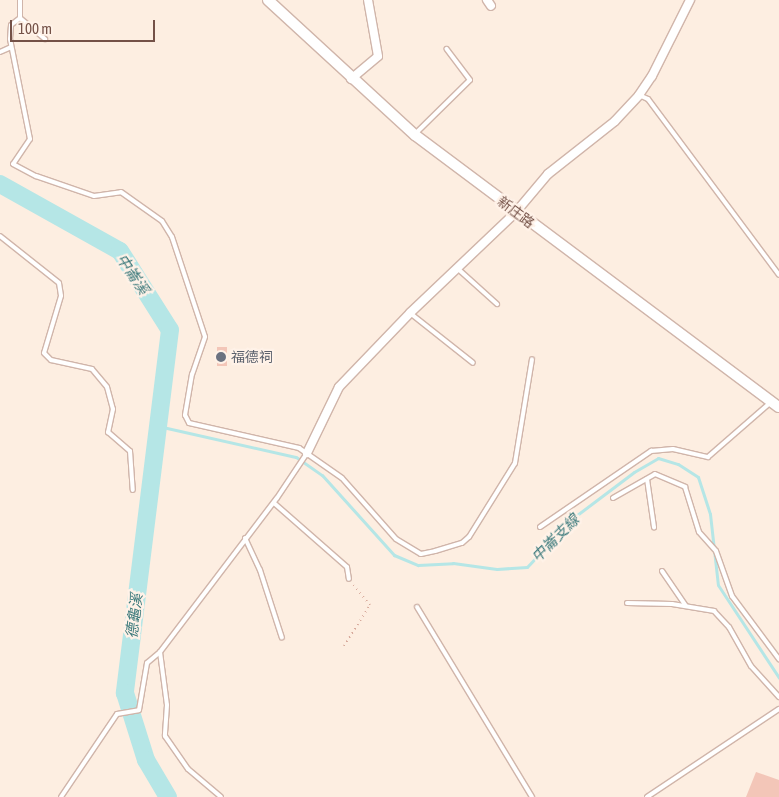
<!DOCTYPE html>
<meta charset="utf-8">
<style>
body{margin:0}
#map{position:relative;width:779px;height:797px;overflow:hidden;background:#fdeee1;font-family:"Asap Condensed","Noto Sans TC",sans-serif}
div>[style]{position:absolute}
.stream>*{height:3px;margin:-1.5px;padding:0 1.5px;transform-origin:1.5px;border-radius:1.5px;background:#b5e6e6}
.river>*{height:18px;margin:-9px;padding:0 9px;transform-origin:9px;border-radius:9px;background:#b5e6e6}
.building>*{inset:0;background:#f3c6b8;transform-origin:0 0}
.path>*{height:2px;margin-top:-1px;transform-origin:0;background:repeating-linear-gradient(90deg,#d7a99b 0 1px,transparent 0 5px)}
.roads{filter:drop-shadow(1px 0 #d0b5aa) drop-shadow(-1px 0 #d0b5aa) drop-shadow(0 1px #d0b5aa) drop-shadow(0 -1px #d0b5aa)}
.service>*{height:4px;margin:-2px;padding:0 2px;transform-origin:2px;border-radius:2px;background:#fff}
.minor>*{height:8px;margin:-4px;padding:0 4px;transform-origin:4px;border-radius:4px;background:#fff}
.tertiary>*{height:10px;margin:-5px;padding:0 5px;transform-origin:5px;border-radius:5px;background:#fff}
.dots>*{width:14px;height:14px;translate:-50% -50%;box-sizing:border-box;border:2px solid #fff2e8;border-radius:50%}
span{translate:-50% -50%;white-space:nowrap;text-align:center;line-height:1.15;-webkit-text-stroke:4.5px #fff2e8;paint-order:stroke}
.street-label{font-size:14px;color:#745147}
.worship-label{font-size:14px;color:#5b616d}
.left{translate:0 -50%;text-align:left}
.water-label{font-size:15px;color:#3b797b;font-style:italic}
.scale{position:absolute;left:10px;top:20px;width:145px;height:22px;box-sizing:border-box;border:2px solid #745147;border-top:0;padding-left:6px;font-size:15px;line-height:18px;white-space:nowrap;color:#745147;-webkit-text-stroke:4px #fff2e8;paint-order:stroke}
</style>
<div id="map">
<div class="stream">
<i style="left:158px;top:426px;width:141px;rotate:12.7deg"></i>
<i style="left:296px;top:457px;width:32px;rotate:35deg"></i>
<i style="left:322px;top:475px;width:108px;rotate:48deg"></i>
<i style="left:394px;top:555px;width:26px;rotate:23deg"></i>
<i style="left:418px;top:565px;width:35px;rotate:-3deg"></i>
<i style="left:453px;top:563px;width:44px;rotate:7.8deg"></i>
<i style="left:497px;top:569px;width:30px;rotate:-4deg"></i>
<i style="left:527px;top:567px;width:67px;rotate:-46.8deg"></i>
<i style="left:573px;top:518px;width:76px;rotate:-37deg"></i>
<i style="left:634px;top:472px;width:28px;rotate:-30deg"></i>
<i style="left:658px;top:458px;width:21px;rotate:17deg"></i>
<i style="left:678px;top:464px;width:24px;rotate:33deg"></i>
<i style="left:698px;top:477px;width:39px;rotate:72deg"></i>
<i style="left:710px;top:514px;width:71px;rotate:83.6deg"></i>
<i style="left:718px;top:585px;width:111px;rotate:56.7deg"></i>
</div>
<div class="river">
<i style="left:0;top:184px;width:137px;rotate:29.2deg"></i>
<i style="left:120px;top:251px;width:93px;rotate:57.7deg"></i>
<i style="left:170px;top:330px;width:366px;rotate:97.1deg"></i>
<i style="left:125px;top:693px;width:70px;rotate:72.6deg"></i>
<i style="left:146px;top:760px;width:43px;rotate:59.3deg"></i>
</div>
<div class="building">
<i style="left:217px;top:347px;width:10px;height:19px"></i>
<i style="clip-path:polygon(756px 772px,779px 780px,779px 797px,746px 797px)"></i>
</div>
<div class="path">
<i style="left:344px;top:646px;width:49px;rotate:-57.6deg"></i>
<i style="left:370px;top:605px;width:26px;rotate:-130deg"></i>
</div>
<div class="roads">
<div class="service">
<i style="left:20px;top:0;width:18px;rotate:90deg"></i>
<i style="left:20px;top:18px;width:11px;rotate:142deg"></i>
<i style="left:11px;top:25px;width:14px;rotate:94deg"></i>
<i style="left:10px;top:39px;width:102px;rotate:78.7deg"></i>
<i style="left:30px;top:139px;width:30px;rotate:124deg"></i>
<i style="left:13px;top:164px;width:26px;rotate:28deg"></i>
<i style="left:36px;top:176px;width:61px;rotate:19deg"></i>
<i style="left:94px;top:196px;width:27px;rotate:-8deg"></i>
<i style="left:121px;top:192px;width:50px;rotate:35.3deg"></i>
<i style="left:162px;top:221px;width:19px;rotate:58deg"></i>
<i style="left:172px;top:237px;width:105px;rotate:71.7deg"></i>
<i style="left:205px;top:337px;width:39px;rotate:109deg"></i>
<i style="left:192px;top:374px;width:42px;rotate:99.7deg"></i>
<i style="left:185px;top:415px;width:9px;rotate:63deg"></i>
<i style="left:189px;top:423px;width:113px;rotate:12.8deg"></i>
<i style="left:299px;top:448px;width:52px;rotate:34.9deg"></i>
<i style="left:342px;top:478px;width:81px;rotate:48.5deg"></i>
<i style="left:396px;top:539px;width:29px;rotate:31deg"></i>
<i style="left:421px;top:554px;width:14px;rotate:-12deg"></i>
<i style="left:435px;top:551px;width:28px;rotate:-17deg"></i>
<i style="left:462px;top:543px;width:9px;rotate:-41deg"></i>
<i style="left:469px;top:537px;width:87px;rotate:-58.1deg"></i>
<i style="left:515px;top:463px;width:105px;rotate:-80.7deg"></i>
<i style="left:20px;top:18px;width:33px;rotate:40deg"></i>
<i style="left:0;top:52px;width:12px;rotate:-24deg"></i>
<i style="left:639px;top:95px;width:10px;rotate:24deg"></i>
<i style="left:648px;top:99px;width:219px;rotate:53.3deg"></i>
<i style="left:415px;top:134px;width:77px;rotate:-44.5deg"></i>
<i style="left:470px;top:80px;width:39px;rotate:-127deg"></i>
<i style="left:0;top:236px;width:75px;rotate:38.5deg"></i>
<i style="left:59px;top:283px;width:13px;rotate:81deg"></i>
<i style="left:61px;top:296px;width:59px;rotate:106.6deg"></i>
<i style="left:44px;top:353px;width:10px;rotate:45deg"></i>
<i style="left:51px;top:360px;width:42px;rotate:12.4deg"></i>
<i style="left:92px;top:369px;width:23px;rotate:50deg"></i>
<i style="left:107px;top:387px;width:23px;rotate:75deg"></i>
<i style="left:113px;top:409px;width:24px;rotate:102deg"></i>
<i style="left:108px;top:432px;width:29px;rotate:41deg"></i>
<i style="left:130px;top:451px;width:39px;rotate:86deg"></i>
<i style="left:457px;top:268px;width:54px;rotate:42deg"></i>
<i style="left:410px;top:313px;width:80px;rotate:38.4deg"></i>
<i style="left:647px;top:479px;width:49px;rotate:81.7deg"></i>
<i style="left:613px;top:498px;width:48px;rotate:-29.7deg"></i>
<i style="left:655px;top:474px;width:33px;rotate:23deg"></i>
<i style="left:685px;top:487px;width:47px;rotate:72.7deg"></i>
<i style="left:699px;top:532px;width:25px;rotate:48deg"></i>
<i style="left:716px;top:551px;width:48px;rotate:70.4deg"></i>
<i style="left:732px;top:596px;width:79px;rotate:53.3deg"></i>
<i style="left:274px;top:503px;width:97px;rotate:41.2deg"></i>
<i style="left:347px;top:567px;width:12px;rotate:81deg"></i>
<i style="left:540px;top:527px;width:135px;rotate:-34.4deg"></i>
<i style="left:651px;top:451px;width:22px;rotate:-5deg"></i>
<i style="left:673px;top:449px;width:36px;rotate:13deg"></i>
<i style="left:708px;top:457px;width:82px;rotate:-41.1deg"></i>
<i style="left:245px;top:538px;width:35px;rotate:65deg"></i>
<i style="left:260px;top:570px;width:71px;rotate:72.1deg"></i>
<i style="left:662px;top:571px;width:42px;rotate:55.6deg"></i>
<i style="left:627px;top:603px;width:45px;rotate:1.3deg"></i>
<i style="left:672px;top:604px;width:43px;rotate:9.5deg"></i>
<i style="left:714px;top:611px;width:22px;rotate:47deg"></i>
<i style="left:729px;top:627px;width:45px;rotate:60.6deg"></i>
<i style="left:751px;top:666px;width:42px;rotate:47.9deg"></i>
<i style="left:417px;top:607px;width:222px;rotate:58.8deg"></i>
<i style="left:160px;top:652px;width:53px;rotate:82.5deg"></i>
<i style="left:167px;top:705px;width:31px;rotate:94deg"></i>
<i style="left:165px;top:736px;width:40px;rotate:55.1deg"></i>
<i style="left:188px;top:769px;width:43px;rotate:40.3deg"></i>
<i style="left:61px;top:797px;width:100px;rotate:-56deg"></i>
<i style="left:117px;top:714px;width:22px;rotate:-10deg"></i>
<i style="left:139px;top:710px;width:48px;rotate:-80.3deg"></i>
<i style="left:147px;top:663px;width:17px;rotate:-40deg"></i>
<i style="left:160px;top:652px;width:193px;rotate:-52.8deg"></i>
<i style="left:277px;top:498px;width:54px;rotate:-56.3deg"></i>
<i style="left:647px;top:797px;width:159px;rotate:-33.7deg"></i>
</div>
<div class="minor">
<i style="left:487px;top:0;width:7px;rotate:56deg"></i>
<i style="left:351px;top:79px;width:35px;rotate:-40deg"></i>
<i style="left:378px;top:56px;width:57px;rotate:-100.1deg"></i>
<i style="left:307px;top:453px;width:73px;rotate:-64.1deg"></i>
<i style="left:339px;top:387px;width:103px;rotate:-46.2deg"></i>
<i style="left:410px;top:313px;width:146px;rotate:-43.6deg"></i>
<i style="left:516px;top:212px;width:50px;rotate:-49.9deg"></i>
<i style="left:548px;top:174px;width:85px;rotate:-38.3deg"></i>
<i style="left:615px;top:121px;width:35px;rotate:-47deg"></i>
<i style="left:639px;top:95px;width:23px;rotate:-56deg"></i>
<i style="left:652px;top:76px;width:85px;rotate:-63.4deg"></i>
</div>
<div class="tertiary">
<i style="left:268px;top:0;width:200px;rotate:42.6deg"></i>
<i style="left:415px;top:135px;width:454px;rotate:36.8deg"></i>
</div>
</div>
<div class="dots">
<i style="left:221px;top:357px;background:#6b7280"></i>
</div>
<div class="street-label">
<span style="left:516px;top:212px;rotate:37deg">新庄路</span>
</div>
<div class="worship-label">
<span class="left" style="left:231px;top:357px">福德祠</span>
</div>
<div class="water-label">
<span style="left:133px;top:274px;rotate:56deg">中崙溪</span>
<span style="left:555px;top:538px;rotate:-45deg">中崙支線</span>
<span style="left:134px;top:616px;rotate:-83deg">德龜溪</span>
</div>
<div class="scale">100 m</div>
</div>
